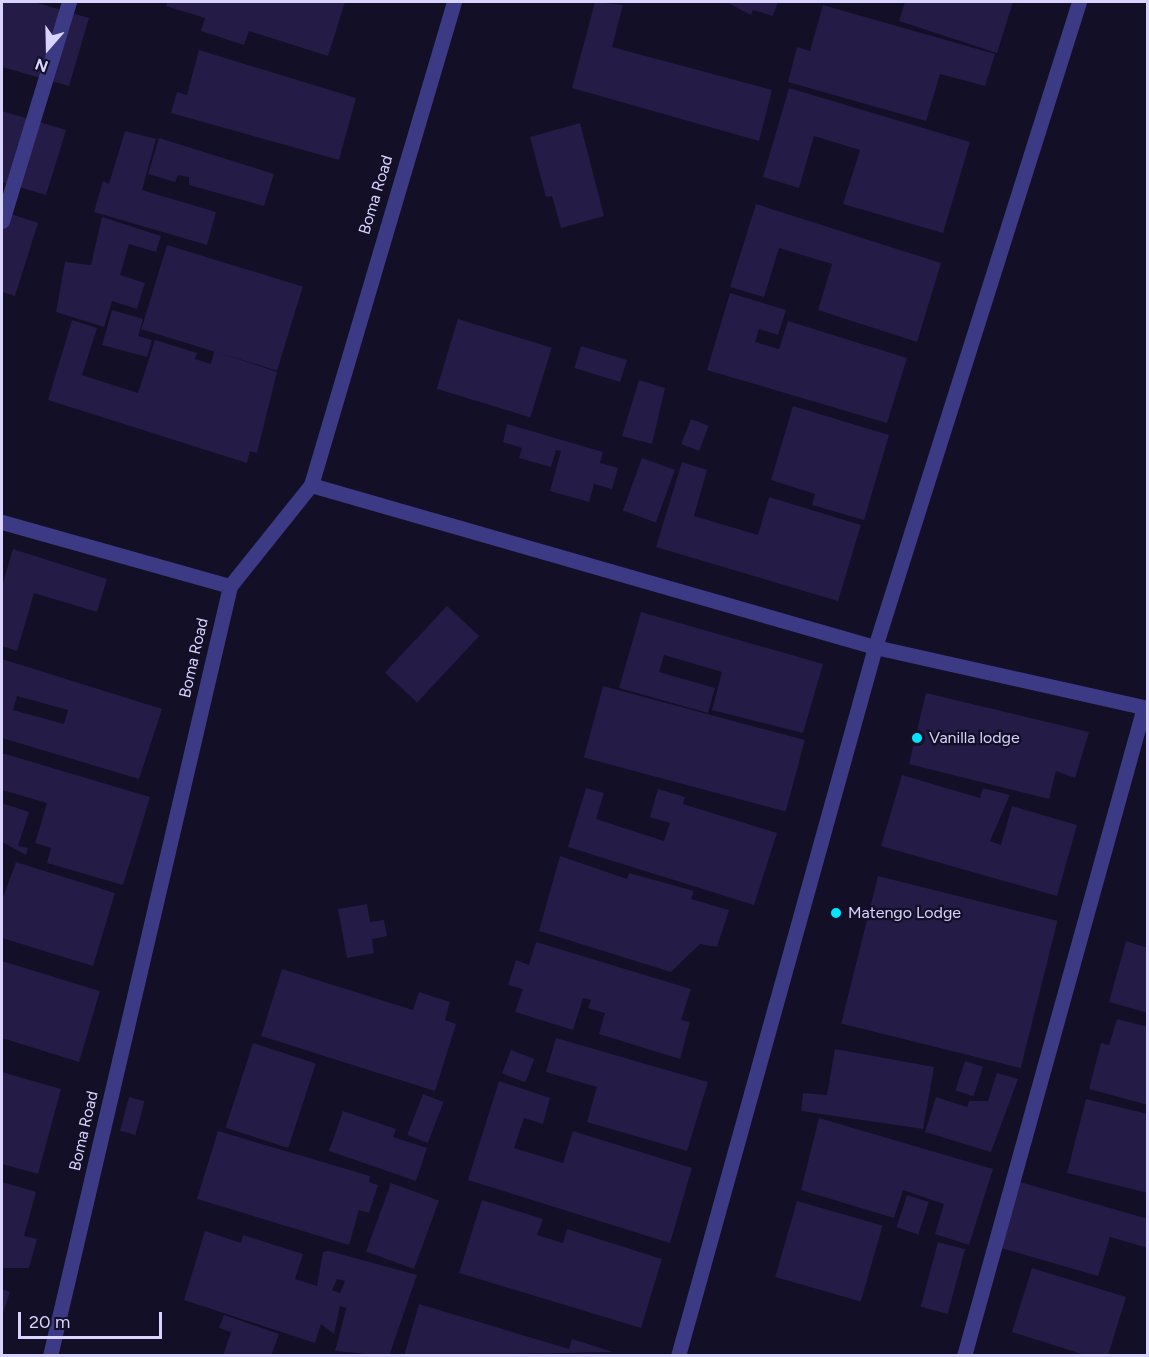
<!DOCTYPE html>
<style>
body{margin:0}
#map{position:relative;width:1149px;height:1357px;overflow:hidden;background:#130f26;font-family:Figtree,sans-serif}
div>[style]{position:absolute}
.building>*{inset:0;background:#241b47;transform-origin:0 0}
.street>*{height:15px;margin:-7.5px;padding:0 7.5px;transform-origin:7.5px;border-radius:7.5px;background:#3d3a85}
.dots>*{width:16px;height:16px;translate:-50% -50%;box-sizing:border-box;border:3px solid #130f26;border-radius:50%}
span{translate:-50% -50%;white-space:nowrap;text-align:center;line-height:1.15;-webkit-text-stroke:4.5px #130f26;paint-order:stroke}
.street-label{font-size:16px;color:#d9d4ff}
.poi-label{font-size:16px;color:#d9d4ff}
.left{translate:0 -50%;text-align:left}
.frame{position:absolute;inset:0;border:3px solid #d9d4ff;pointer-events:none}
.north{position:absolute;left:18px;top:18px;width:60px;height:60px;-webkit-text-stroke:4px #130f26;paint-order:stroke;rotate:200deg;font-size:16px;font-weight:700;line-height:24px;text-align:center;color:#d9d4ff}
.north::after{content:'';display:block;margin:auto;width:21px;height:27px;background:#d9d4ff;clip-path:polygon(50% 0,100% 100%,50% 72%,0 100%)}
.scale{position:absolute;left:18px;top:1312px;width:144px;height:27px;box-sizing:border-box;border:3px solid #d9d4ff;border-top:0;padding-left:8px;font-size:18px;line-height:21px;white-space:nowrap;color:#d9d4ff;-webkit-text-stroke:4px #130f26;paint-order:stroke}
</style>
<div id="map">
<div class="building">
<i style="clip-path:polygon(2px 2px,34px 2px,89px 18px,69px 86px,2px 67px)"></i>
<i style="clip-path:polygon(167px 2px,345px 2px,328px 56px,249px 31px,244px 45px,201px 31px,205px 18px,166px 6px)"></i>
<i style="clip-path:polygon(595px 2px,623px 5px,612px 47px,772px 90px,759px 141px,572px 88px)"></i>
<i style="clip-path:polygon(726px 2px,778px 2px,773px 16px,753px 10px,751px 15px)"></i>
<i style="clip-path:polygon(905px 2px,1013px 2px,997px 53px,899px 21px)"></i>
<i style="clip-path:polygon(823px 5px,995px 54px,985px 86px,940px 74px,926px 121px,788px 82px,797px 47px,810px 51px)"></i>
<i style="clip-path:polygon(199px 50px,356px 98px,339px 160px,171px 113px,177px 92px,187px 95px)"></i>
<i style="clip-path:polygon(789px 88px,970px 142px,943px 233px,843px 204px,860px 150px,814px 136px,799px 188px,763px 177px)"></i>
<i style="clip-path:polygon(2px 111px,66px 130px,46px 195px,2px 182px)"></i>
<i style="clip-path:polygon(580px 123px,604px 216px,561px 228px,552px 196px,546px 197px,530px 137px)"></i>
<i style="clip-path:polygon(125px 131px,156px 139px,142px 190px,216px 212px,207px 245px,94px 212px,103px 181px,109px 184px)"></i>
<i style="clip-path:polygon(159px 138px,274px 174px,264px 206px,189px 185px,189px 177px,178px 175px,175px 182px,148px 174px)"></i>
<i style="clip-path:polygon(756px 204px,941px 263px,917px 342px,818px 310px,832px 264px,779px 248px,764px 297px,730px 287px)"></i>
<i style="clip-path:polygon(2px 211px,38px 223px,15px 296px,2px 292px)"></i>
<i style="clip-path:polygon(102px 217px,161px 236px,156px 252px,129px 244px,120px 275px,145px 283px,137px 309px,112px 301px,104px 327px,56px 312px,65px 262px,91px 265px)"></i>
<i style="left:167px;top:245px;width:142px;height:88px;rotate:17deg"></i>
<i style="clip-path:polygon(730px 293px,786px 310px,778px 335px,759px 329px,755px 342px,779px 349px,788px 321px,907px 358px,887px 423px,707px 370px)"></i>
<i style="clip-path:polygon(112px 310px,143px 319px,138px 336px,152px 340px,147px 357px,102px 345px)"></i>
<i style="left:458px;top:319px;width:98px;height:73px;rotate:17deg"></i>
<i style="clip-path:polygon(72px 320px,97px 328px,82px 375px,138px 393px,155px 340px,197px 353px,195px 359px,211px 364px,214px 351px,277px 372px,257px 453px,250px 451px,247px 463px,48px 400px)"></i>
<i style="left:581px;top:346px;width:48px;height:23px;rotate:17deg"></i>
<i style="clip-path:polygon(639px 380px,665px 388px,652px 444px,622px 436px)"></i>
<i style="clip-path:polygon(793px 406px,889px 435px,864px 520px,812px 505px,815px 494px,771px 480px)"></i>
<i style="left:691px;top:419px;width:19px;height:27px;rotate:21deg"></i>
<i style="clip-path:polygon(507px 424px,603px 452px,600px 463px,618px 468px,612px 489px,594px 484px,589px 502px,550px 491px,561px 451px,556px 450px,551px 467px,519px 458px,522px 448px,503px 442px)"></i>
<i style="left:642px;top:458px;width:35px;height:56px;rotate:20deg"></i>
<i style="clip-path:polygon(682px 462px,707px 470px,694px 516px,758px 535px,769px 497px,861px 525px,838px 601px,656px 547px)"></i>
<i style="clip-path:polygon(13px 549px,107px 579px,97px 612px,34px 593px,17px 651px,2px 646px,2px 586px)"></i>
<i style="left:447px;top:606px;width:44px;height:91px;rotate:43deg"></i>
<i style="clip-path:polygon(641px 612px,823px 664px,803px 733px,712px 710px,722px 672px,664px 655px,659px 672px,715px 688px,708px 713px,619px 688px)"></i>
<i style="clip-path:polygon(evenodd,2px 659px,162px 709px,139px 779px,2px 738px,2px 659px,17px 696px,68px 710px,64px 724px,13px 710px,17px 696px)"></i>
<i style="left:603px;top:686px;width:209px;height:74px;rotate:15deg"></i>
<i style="clip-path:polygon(926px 693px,1089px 732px,1075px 778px,1056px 771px,1049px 799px,909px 764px)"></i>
<i style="clip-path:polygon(2px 753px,150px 797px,123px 885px,47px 863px,51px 848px,35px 843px,47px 803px,2px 790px)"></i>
<i style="clip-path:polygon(902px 775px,980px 798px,983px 788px,1010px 795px,990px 841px,1001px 845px,1012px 806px,1077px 825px,1057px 896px,881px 846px)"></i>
<i style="clip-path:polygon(586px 788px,604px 793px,596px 819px,664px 841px,670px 823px,650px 817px,658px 789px,685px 797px,683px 804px,777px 833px,754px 905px,568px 847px)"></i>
<i style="clip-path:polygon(2px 803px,29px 812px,18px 846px,28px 848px,26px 855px,2px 842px)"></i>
<i style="clip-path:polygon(560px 856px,627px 879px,629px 873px,694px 891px,691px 899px,729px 910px,717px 947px,700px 944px,671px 972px,539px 931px)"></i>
<i style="clip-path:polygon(16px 862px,115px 893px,93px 966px,2px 938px,2px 900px)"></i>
<i style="left:878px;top:876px;width:185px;height:152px;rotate:14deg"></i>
<i style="clip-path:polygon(367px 904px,370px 922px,384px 920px,387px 936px,372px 939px,374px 953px,347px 958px,338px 909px)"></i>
<i style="clip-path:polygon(1126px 941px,1148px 948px,1148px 1013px,1109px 1002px)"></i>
<i style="clip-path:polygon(536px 942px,691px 989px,681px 1020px,690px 1022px,680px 1059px,599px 1034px,605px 1013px,588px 1008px,591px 1000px,583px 998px,573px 1030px,515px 1012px,523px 989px,508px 985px,516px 960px,529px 965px)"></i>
<i style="clip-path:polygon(2px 961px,100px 991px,79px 1062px,2px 1038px)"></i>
<i style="clip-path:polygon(282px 969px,413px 1010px,419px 992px,450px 1002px,445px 1020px,456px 1024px,435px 1091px,261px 1036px)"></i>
<i style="clip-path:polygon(1117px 1019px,1148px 1027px,1148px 1105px,1089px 1089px,1101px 1043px,1109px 1045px)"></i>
<i style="clip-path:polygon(556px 1038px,708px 1082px,687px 1151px,587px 1122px,597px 1087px,546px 1072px)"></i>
<i style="left:253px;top:1043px;width:66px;height:89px;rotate:18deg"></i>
<i style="clip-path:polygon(835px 1049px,934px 1067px,923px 1129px,801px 1111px,803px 1093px,827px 1095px)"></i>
<i style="left:511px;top:1050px;width:25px;height:25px;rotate:21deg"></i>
<i style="left:965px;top:1061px;width:19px;height:31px;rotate:18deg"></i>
<i style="clip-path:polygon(2px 1072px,61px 1089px,38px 1174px,2px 1164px)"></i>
<i style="clip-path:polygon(997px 1073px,1018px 1079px,991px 1152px,925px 1132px,936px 1097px,967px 1107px,969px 1101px,988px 1101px)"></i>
<i style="clip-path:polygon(499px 1081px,550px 1098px,543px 1124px,524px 1118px,514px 1148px,563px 1163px,573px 1131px,692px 1168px,670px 1243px,468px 1180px)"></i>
<i style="left:423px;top:1094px;width:22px;height:44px;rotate:21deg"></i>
<i style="left:129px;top:1097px;width:16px;height:35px;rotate:15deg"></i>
<i style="clip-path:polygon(1086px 1099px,1148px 1114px,1148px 1193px,1067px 1173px)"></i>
<i style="clip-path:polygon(343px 1111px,396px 1129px,393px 1137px,427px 1148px,416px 1181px,329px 1151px)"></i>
<i style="clip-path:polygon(819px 1118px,993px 1169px,969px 1245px,935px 1234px,944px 1204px,903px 1190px,894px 1218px,801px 1190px)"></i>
<i style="clip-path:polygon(218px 1131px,370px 1176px,369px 1182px,378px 1185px,369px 1213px,359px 1210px,349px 1245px,197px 1199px)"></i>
<i style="clip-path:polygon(2px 1182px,36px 1192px,24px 1236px,37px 1239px,29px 1268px,2px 1268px)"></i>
<i style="clip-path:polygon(1020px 1182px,1148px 1219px,1148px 1248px,1110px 1237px,1098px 1276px,1001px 1248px)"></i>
<i style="left:391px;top:1183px;width:51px;height:73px;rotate:20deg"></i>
<i style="left:907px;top:1195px;width:23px;height:34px;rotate:18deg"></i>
<i style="clip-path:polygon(482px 1200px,543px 1219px,537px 1235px,563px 1243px,567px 1229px,662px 1259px,641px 1328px,459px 1273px)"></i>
<i style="left:797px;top:1201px;width:89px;height:79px;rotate:16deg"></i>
<i style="clip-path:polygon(evenodd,205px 1231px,241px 1243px,243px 1235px,303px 1254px,295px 1279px,317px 1286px,323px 1252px,329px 1251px,417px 1275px,389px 1356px,335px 1351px,348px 1302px,346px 1308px,340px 1306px,334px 1334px,321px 1324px,315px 1343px,184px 1300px,205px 1231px,337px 1279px,345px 1281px,340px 1293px,332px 1290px,337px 1279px)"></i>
<i style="left:938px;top:1242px;width:28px;height:67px;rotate:15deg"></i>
<i style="clip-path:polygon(1032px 1268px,1126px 1297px,1108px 1356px,1088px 1356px,1012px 1332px)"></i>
<i style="clip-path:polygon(2px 1289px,10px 1292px,2px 1316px)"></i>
<i style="clip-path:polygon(419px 1304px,569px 1349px,572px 1339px,613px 1352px,404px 1356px)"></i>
<i style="clip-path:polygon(224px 1315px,279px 1334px,271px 1356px,223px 1356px,231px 1332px,219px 1328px)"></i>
</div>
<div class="street">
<i style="left:2px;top:221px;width:229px;rotate:-73deg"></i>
<i style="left:311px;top:485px;width:587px;rotate:16.03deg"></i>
<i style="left:875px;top:647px;width:280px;rotate:12.6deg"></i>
<i style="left:2px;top:522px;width:237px;rotate:15.7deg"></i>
<i style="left:50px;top:1356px;width:791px;rotate:-76.84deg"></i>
<i style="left:230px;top:586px;width:129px;rotate:-51.3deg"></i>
<i style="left:311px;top:485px;width:504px;rotate:-73.51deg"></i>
<i style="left:678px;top:1356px;width:736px;rotate:-74.47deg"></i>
<i style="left:875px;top:647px;width:676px;rotate:-72.45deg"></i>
<i style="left:964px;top:1356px;width:673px;rotate:-74.5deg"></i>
</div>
<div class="dots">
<i style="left:917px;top:738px;background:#00e5ff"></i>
<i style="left:836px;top:913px;background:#00e5ff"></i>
</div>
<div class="street-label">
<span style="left:376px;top:195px;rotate:-73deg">Boma Road</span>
<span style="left:194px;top:658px;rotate:-77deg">Boma Road</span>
<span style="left:84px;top:1131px;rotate:-77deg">Boma Road</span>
</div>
<div class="poi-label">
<span class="left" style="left:929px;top:738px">Vanilla lodge</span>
<span class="left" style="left:848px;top:913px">Matengo Lodge</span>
</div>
<div class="frame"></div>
<div class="north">N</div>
<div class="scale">20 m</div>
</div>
